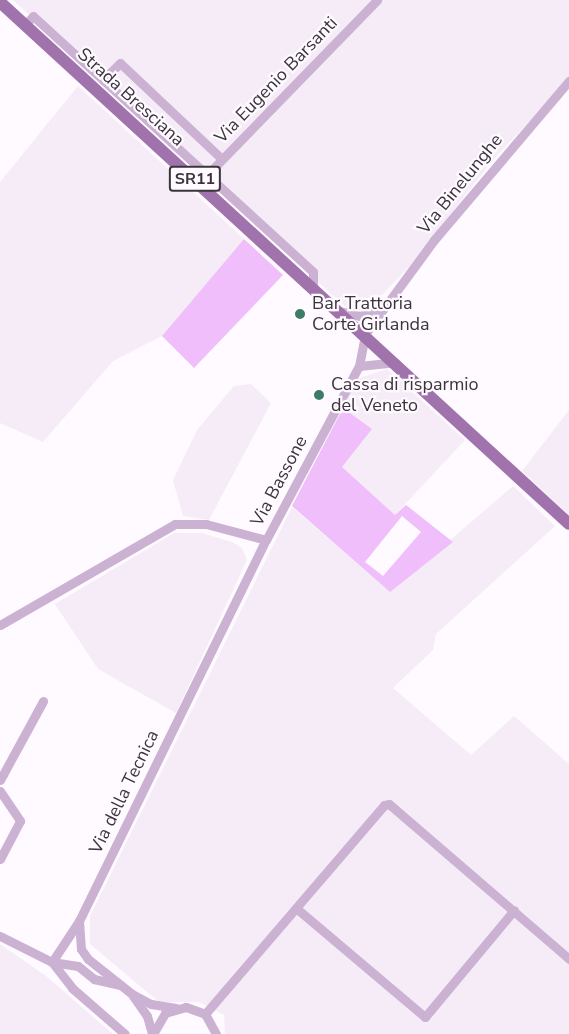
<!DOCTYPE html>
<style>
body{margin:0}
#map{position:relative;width:569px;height:1034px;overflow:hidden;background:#fefaff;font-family:"Nunito Sans",sans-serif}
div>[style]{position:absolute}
.built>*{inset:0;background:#f5ecf7}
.green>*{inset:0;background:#efbefb}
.minor>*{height:9px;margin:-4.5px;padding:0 4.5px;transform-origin:4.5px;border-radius:4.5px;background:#cbb2d2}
.major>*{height:12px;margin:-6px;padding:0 6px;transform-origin:6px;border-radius:6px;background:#a173ac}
.dots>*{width:16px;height:16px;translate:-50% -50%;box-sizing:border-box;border:3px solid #fefaff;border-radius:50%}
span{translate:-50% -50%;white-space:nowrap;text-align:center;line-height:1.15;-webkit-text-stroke:4.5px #fefaff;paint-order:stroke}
.shield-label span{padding:2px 4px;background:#fefaff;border:2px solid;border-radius:4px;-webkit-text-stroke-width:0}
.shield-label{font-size:16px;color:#3b343c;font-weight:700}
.street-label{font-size:18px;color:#3b343c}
.poi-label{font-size:18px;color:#3b343c}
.left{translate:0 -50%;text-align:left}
</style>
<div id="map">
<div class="built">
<i style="clip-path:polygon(13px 0,569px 0,569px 79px,492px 161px,411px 265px,367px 310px,357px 311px,346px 307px,295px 262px)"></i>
<i style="clip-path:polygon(78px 86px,244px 239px,162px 336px,113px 361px,43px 442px,0 423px,0 182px)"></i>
<i style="clip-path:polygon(387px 369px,465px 440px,395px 515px,342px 467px,372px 429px,343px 408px,357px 379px)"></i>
<i style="clip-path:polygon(251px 384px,271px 403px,209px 520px,183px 516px,173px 480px,197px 430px,234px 386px)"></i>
<i style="clip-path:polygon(569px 410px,569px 515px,522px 471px)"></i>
<i style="clip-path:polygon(513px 486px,555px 526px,436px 634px,433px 650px,393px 688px,471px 755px,514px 716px,569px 764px,569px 1034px,225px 1034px,224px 1015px,199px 1002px,159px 1002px,90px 944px,90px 916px,292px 507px,390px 592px)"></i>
<i style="clip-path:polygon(174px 533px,202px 533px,232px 542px,242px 548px,247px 560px,176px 713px,98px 669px,55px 604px)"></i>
<i style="clip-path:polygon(0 944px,46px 976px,113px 1034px,0 1034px)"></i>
</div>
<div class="green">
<i style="clip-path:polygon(244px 239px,283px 275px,194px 368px,162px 336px)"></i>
<i style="clip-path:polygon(evenodd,343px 408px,372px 429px,342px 467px,395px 515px,406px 505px,453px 542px,390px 592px,292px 506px,343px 408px,402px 516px,421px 532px,383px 576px,365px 562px,402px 516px)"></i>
</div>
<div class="minor">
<i style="left:25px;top:25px;width:12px;rotate:-48deg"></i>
<i style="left:33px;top:16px;width:379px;rotate:42.4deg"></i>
<i style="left:313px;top:272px;width:15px;rotate:90deg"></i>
<i style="left:103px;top:80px;width:24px;rotate:-45deg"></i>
<i style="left:120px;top:63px;width:140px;rotate:43.3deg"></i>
<i style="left:203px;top:179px;width:250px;rotate:-45.8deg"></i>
<i style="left:340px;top:311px;width:21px;rotate:14deg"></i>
<i style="left:360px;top:316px;width:22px;rotate:-13deg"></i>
<i style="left:359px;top:366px;width:36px;rotate:-6deg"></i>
<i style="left:0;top:625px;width:202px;rotate:-30deg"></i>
<i style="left:175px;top:524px;width:31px"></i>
<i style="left:206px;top:524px;width:62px;rotate:14.9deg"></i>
<i style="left:0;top:780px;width:90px;rotate:-61.4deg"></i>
<i style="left:0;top:791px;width:36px;rotate:56deg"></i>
<i style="left:20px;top:821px;width:43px;rotate:117.8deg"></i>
<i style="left:296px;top:908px;width:169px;rotate:40.2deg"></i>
<i style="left:425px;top:1017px;width:139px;rotate:-50.2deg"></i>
<i style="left:79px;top:921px;width:28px;rotate:86deg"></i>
<i style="left:81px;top:949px;width:12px;rotate:55deg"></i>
<i style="left:88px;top:959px;width:56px;rotate:38.5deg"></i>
<i style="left:132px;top:994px;width:21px;rotate:28deg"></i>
<i style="left:151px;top:1004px;width:25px;rotate:9deg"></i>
<i style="left:0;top:936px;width:58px;rotate:26.6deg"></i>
<i style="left:52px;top:962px;width:26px;rotate:9deg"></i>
<i style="left:78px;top:966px;width:21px;rotate:39deg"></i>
<i style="left:94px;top:979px;width:27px;rotate:13deg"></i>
<i style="left:52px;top:962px;width:49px;rotate:-56.6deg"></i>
<i style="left:79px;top:921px;width:424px;rotate:-63.9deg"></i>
<i style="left:266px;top:540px;width:197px;rotate:-61.9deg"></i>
<i style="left:359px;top:366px;width:33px;rotate:-79deg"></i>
<i style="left:365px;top:334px;width:117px;rotate:-53.7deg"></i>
<i style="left:434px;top:240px;width:209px;rotate:-49.7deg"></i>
<i style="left:52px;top:962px;width:33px;rotate:52deg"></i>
<i style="left:72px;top:988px;width:70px;rotate:41deg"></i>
<i style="left:133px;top:996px;width:24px;rotate:55deg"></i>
<i style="left:147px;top:1016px;width:19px;rotate:74deg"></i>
<i style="left:205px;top:1014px;width:275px;rotate:-49.4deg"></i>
<i style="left:384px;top:805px;width:5px;rotate:-11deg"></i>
<i style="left:389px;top:804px;width:238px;rotate:40.7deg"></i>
<i style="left:153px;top:1034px;width:24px;rotate:-60deg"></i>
<i style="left:165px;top:1013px;width:22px;rotate:-16deg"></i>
<i style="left:186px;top:1007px;width:20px;rotate:20deg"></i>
<i style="left:205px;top:1014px;width:23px;rotate:61deg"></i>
</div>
<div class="major">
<i style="left:0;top:2px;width:772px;rotate:42.53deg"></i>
</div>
<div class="dots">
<i style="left:300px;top:314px;background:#3e7b66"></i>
<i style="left:319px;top:395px;background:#3e7b66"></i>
</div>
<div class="shield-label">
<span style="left:195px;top:179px">SR11</span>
</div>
<div class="street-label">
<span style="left:276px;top:80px;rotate:-46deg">Via Eugenio Barsanti</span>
<span style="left:131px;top:97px;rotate:42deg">Strada Bresciana</span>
<span style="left:460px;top:184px;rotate:-51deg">Via Binelunghe</span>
<span style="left:279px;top:481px;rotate:-62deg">Via Bassone</span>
<span style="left:124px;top:792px;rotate:-64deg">Via della Tecnica</span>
</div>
<div class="poi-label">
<span class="left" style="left:312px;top:314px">Bar Trattoria<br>Corte Girlanda</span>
<span class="left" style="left:331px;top:395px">Cassa di risparmio<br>del Veneto</span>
</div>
</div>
